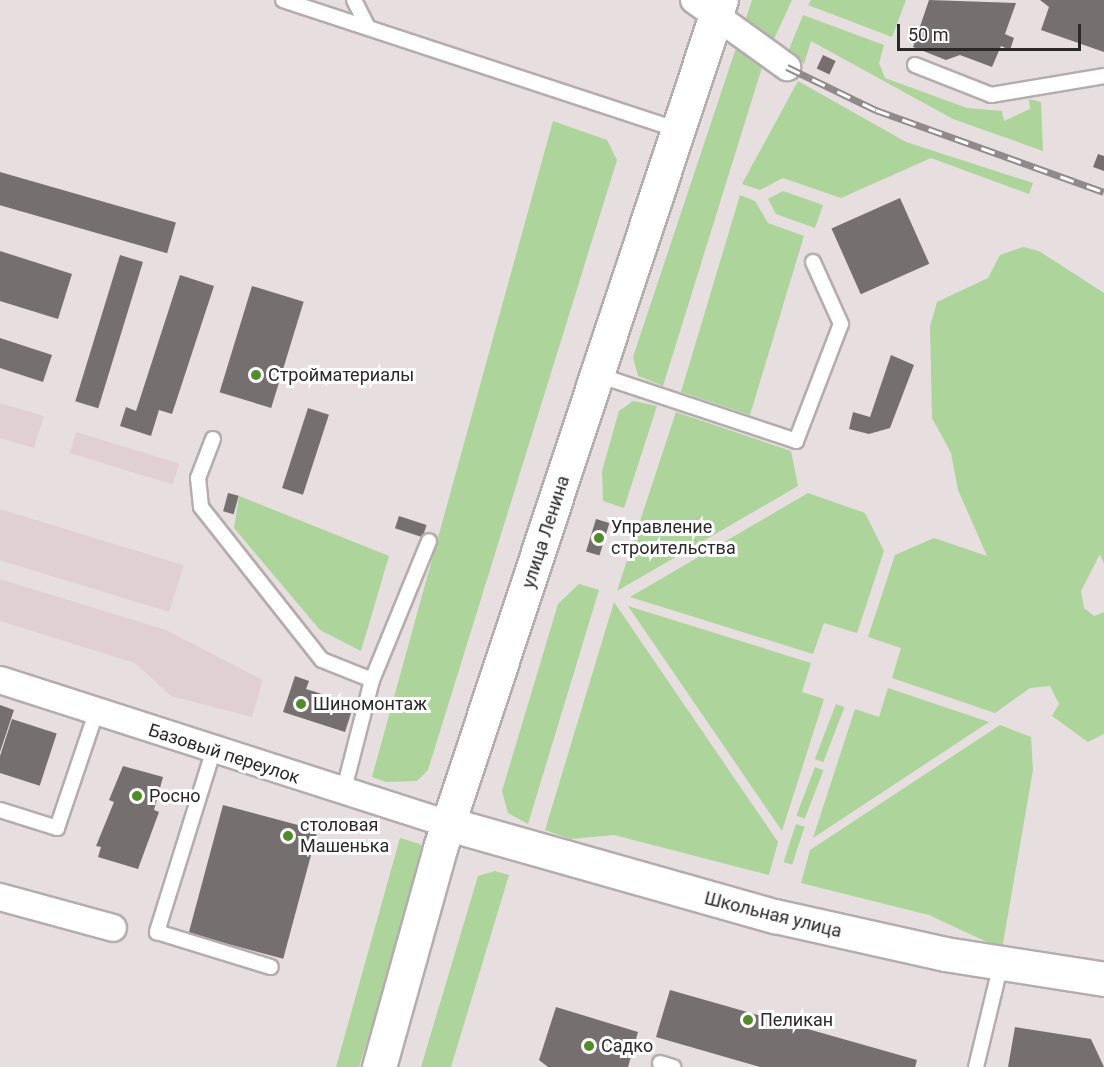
<!DOCTYPE html>
<meta charset="utf-8">
<style>
body{margin:0}
#map{position:relative;width:1104px;height:1067px;overflow:hidden;background:#e7dee0;font-family:Roboto,sans-serif}
div>[style]{position:absolute}
.built>*{inset:0;background:#e1d0d3;transform-origin:0 0}
.green>*{inset:0;background:#add49a;transform-origin:0 0}
.building>*{inset:0;background:#766f70;transform-origin:0 0}
.roads{filter:drop-shadow(2px 0 #b4acad) drop-shadow(-2px 0 #b4acad) drop-shadow(0 2px #b4acad) drop-shadow(0 -2px #b4acad)}
.service>*{height:14px;margin:-7px;padding:0 7px;transform-origin:7px;border-radius:7px;background:#fff}
.minor>*{height:26px;margin:-13px;padding:0 13px;transform-origin:13px;border-radius:13px;background:#fff}
.secondary>*{height:33px;margin:-16.5px;padding:0 16.5px;transform-origin:16.5px;border-radius:16.5px;background:#fff}
.rail>*{height:7px;margin-top:-3.5px;transform-origin:0;background:repeating-linear-gradient(90deg,#fff 0 14px,#918a8c 0 28px);box-sizing:border-box;border-block:2px solid #918a8c}
.dots>*{width:16px;height:16px;translate:-50% -50%;box-sizing:border-box;border:3px solid #fff;border-radius:50%}
span{translate:-50% -50%;white-space:nowrap;text-align:center;line-height:1.15;-webkit-text-stroke:6px #fff;paint-order:stroke}
.poi-label{font-size:18px;color:#2b2829}
.left{translate:0 -50%;text-align:left}
.street-label{font-size:18px;color:#2b2829}
.scale{position:absolute;left:897px;top:24px;width:184px;height:27px;box-sizing:border-box;border:3px solid #2b2829;border-top:0;padding-left:8px;font-size:18px;line-height:21px;white-space:nowrap;color:#2b2829;-webkit-text-stroke:4px #fff;paint-order:stroke}
</style>
<div id="map">
<div class="built">
<i style="clip-path:polygon(0 403px,44px 416px,34px 448px,0 438px)"></i>
<i style="left:76px;top:432px;width:108px;height:22px;rotate:17deg"></i>
<i style="left:0;top:509px;width:192px;height:49px;rotate:17deg"></i>
<i style="clip-path:polygon(0 579px,166px 630px,263px 680px,252px 717px,171px 696px,135px 663px,0 621px)"></i>
</div>
<div class="green">
<i style="clip-path:polygon(752px 0,792px 0,764px 61px,663px 386px,638px 376px,633px 357px)"></i>
<i style="clip-path:polygon(811px 0,906px 0,892px 37px,808px 5px)"></i>
<i style="clip-path:polygon(803px 15px,884px 45px,879px 63px,885px 78px,967px 108px,1002px 111px,1004px 121px,1030px 109px,1029px 99px,1041px 102px,1043px 151px,953px 119px,811px 41px,804px 64px,788px 52px)"></i>
<i style="clip-path:polygon(798px 81px,906px 142px,1033px 183px,1029px 194px,931px 158px,841px 198px,783px 178px,760px 190px,742px 184px)"></i>
<i style="clip-path:polygon(553px 121px,607px 140px,617px 160px,428px 770px,417px 781px,386px 782px,372px 777px)"></i>
<i style="clip-path:polygon(783px 191px,823px 205px,815px 228px,776px 214px,768px 199px)"></i>
<i style="clip-path:polygon(740px 195px,755px 201px,768px 223px,804px 236px,750px 415px,681px 392px)"></i>
<i style="clip-path:polygon(1023px 247px,1039px 251px,1104px 293px,1104px 564px,1100px 554px,1081px 591px,1084px 608px,1094px 616px,1104px 612px,1104px 734px,1088px 742px,1052px 716px,1059px 704px,1050px 686px,1030px 688px,995px 713px,892px 678px,901px 648px,868px 637px,895px 555px,934px 538px,987px 556px,958px 490px,951px 453px,932px 418px,930px 326px,937px 302px,988px 278px,1000px 255px)"></i>
<i style="clip-path:polygon(633px 401px,657px 406px,624px 508px,603px 501px,602px 471px,619px 411px)"></i>
<i style="clip-path:polygon(676px 412px,791px 451px,798px 486px,617px 591px)"></i>
<i style="clip-path:polygon(808px 493px,865px 513px,884px 551px,857px 633px,824px 623px,813px 654px,630px 597px)"></i>
<i style="clip-path:polygon(239px 496px,389px 556px,361px 651px,320px 630px,234px 528px)"></i>
<i style="clip-path:polygon(579px 584px,599px 590px,528px 824px,508px 813px,502px 791px,558px 604px)"></i>
<i style="clip-path:polygon(614px 602px,778px 842px,769px 875px,614px 835px,570px 839px,545px 830px)"></i>
<i style="clip-path:polygon(628px 606px,811px 663px,802px 692px,824px 699px,782px 831px)"></i>
<i style="clip-path:polygon(888px 688px,989px 722px,813px 838px,855px 709px,879px 717px)"></i>
<i style="left:836px;top:704px;width:9px;height:59px;rotate:21deg"></i>
<i style="clip-path:polygon(1000px 725px,1031px 737px,1033px 770px,1002px 949px,929px 915px,801px 883px,810px 850px)"></i>
<i style="left:815px;top:767px;width:9px;height:52px;rotate:21deg"></i>
<i style="left:796px;top:824px;width:9px;height:40px;rotate:18deg"></i>
<i style="clip-path:polygon(400px 838px,420px 844px,426px 853px,359px 1067px,336px 1067px)"></i>
<i style="clip-path:polygon(495px 871px,509px 875px,451px 1067px,421px 1067px,478px 876px)"></i>
</div>
<div class="building">
<i style="clip-path:polygon(929px 0,1016px 3px,1005px 34px,1014px 38px,1010px 50px,1001px 46px,992px 67px,960px 55px,946px 60px,913px 47px)"></i>
<i style="clip-path:polygon(1040px 0,1104px 0,1104px 52px,1041px 30px,1049px 7px)"></i>
<i style="left:823px;top:55px;width:14px;height:15px;rotate:25deg"></i>
<i style="clip-path:polygon(1098px 154px,1104px 156px,1104px 171px,1093px 167px)"></i>
<i style="left:0;top:172px;width:183px;height:32px;rotate:16deg"></i>
<i style="left:900px;top:198px;width:72px;height:75px;rotate:66deg"></i>
<i style="clip-path:polygon(0 251px,72px 274px,58px 319px,0 301px)"></i>
<i style="left:120px;top:255px;width:24px;height:153px;rotate:17deg"></i>
<i style="clip-path:polygon(180px 275px,214px 286px,172px 414px,159px 410px,151px 436px,120px 426px,126px 407px,136px 411px)"></i>
<i style="left:252px;top:286px;width:54px;height:111px;rotate:17deg"></i>
<i style="clip-path:polygon(0 338px,52px 355px,43px 382px,0 368px)"></i>
<i style="clip-path:polygon(891px 355px,914px 365px,890px 428px,869px 434px,849px 429px,853px 412px,870px 417px)"></i>
<i style="left:308px;top:408px;width:22px;height:84px;rotate:18deg"></i>
<i style="left:228px;top:493px;width:11px;height:19px;rotate:15deg"></i>
<i style="left:399px;top:516px;width:29px;height:13px;rotate:18deg"></i>
<i style="left:596px;top:519px;width:14px;height:34px;rotate:17deg"></i>
<i style="clip-path:polygon(295px 676px,309px 681px,306px 689px,354px 704px,345px 732px,283px 712px)"></i>
<i style="clip-path:polygon(0 705px,14px 710px,0 752px)"></i>
<i style="left:12px;top:719px;width:47px;height:55px;rotate:18deg"></i>
<i style="clip-path:polygon(123px 766px,163px 777px,154px 810px,159px 812px,138px 869px,98px 857px,101px 847px,96px 846px,114px 802px,109px 800px)"></i>
<i style="left:223px;top:805px;width:98px;height:133px;rotate:15deg"></i>
<i style="clip-path:polygon(670px 990px,917px 1060px,915px 1067px,760px 1067px,656px 1037px)"></i>
<i style="clip-path:polygon(556px 1007px,638px 1032px,628px 1067px,548px 1067px,539px 1060px)"></i>
<i style="clip-path:polygon(1015px 1027px,1091px 1039px,1104px 1067px,1008px 1067px)"></i>
</div>
<div class="roads">
<div class="service">
<i style="left:283px;top:0;width:417px;rotate:18.2deg"></i>
<i style="left:354px;top:0;width:29px;rotate:63deg"></i>
<i style="left:915px;top:65px;width:82px;rotate:21.5deg"></i>
<i style="left:991px;top:95px;width:115px;rotate:-9.5deg"></i>
<i style="left:598px;top:375px;width:209px;rotate:18.4deg"></i>
<i style="left:796px;top:441px;width:125px;rotate:-69deg"></i>
<i style="left:841px;top:324px;width:68px;rotate:-114.3deg"></i>
<i style="left:213px;top:439px;width:42px;rotate:111deg"></i>
<i style="left:198px;top:478px;width:29px;rotate:84deg"></i>
<i style="left:201px;top:507px;width:195px;rotate:51.7deg"></i>
<i style="left:322px;top:660px;width:54px;rotate:21.8deg"></i>
<i style="left:213px;top:752px;width:189px;rotate:107.3deg"></i>
<i style="left:157px;top:932px;width:119px;rotate:17.1deg"></i>
<i style="left:343px;top:793px;width:117px;rotate:-75.6deg"></i>
<i style="left:372px;top:680px;width:150px;rotate:-67.7deg"></i>
<i style="left:0;top:810px;width:60px;rotate:17.5deg"></i>
<i style="left:57px;top:828px;width:121px;rotate:-71.3deg"></i>
<i style="left:660px;top:1063px;width:14px;rotate:17deg"></i>
<i style="left:976px;top:1067px;width:106px;rotate:-76.4deg"></i>
</div>
<div class="minor">
<i style="left:694px;top:0;width:115px;rotate:35.8deg"></i>
<i style="left:0;top:680px;width:472px;rotate:17.8deg"></i>
<i style="left:0;top:897px;width:117px;rotate:15.3deg"></i>
</div>
<div class="secondary">
<i style="left:449px;top:824px;width:339px;rotate:15.8deg"></i>
<i style="left:775px;top:916px;width:174px;rotate:12.6deg"></i>
<i style="left:945px;top:954px;width:161px;rotate:8.9deg"></i>
<i style="left:379px;top:1067px;width:227px;rotate:-74.4deg"></i>
<i style="left:440px;top:848px;width:893px;rotate:-71.67deg"></i>
</div>
</div>
<div class="rail">
<i style="left:787px;top:67px;width:99px;rotate:25.8deg"></i>
<i style="left:876px;top:110px;width:242px;rotate:19.8deg"></i>
</div>
<div class="dots">
<i style="left:256px;top:375px;background:#4f8c2a"></i>
<i style="left:599px;top:538px;background:#4f8c2a"></i>
<i style="left:301px;top:704px;background:#4f8c2a"></i>
<i style="left:137px;top:796px;background:#4f8c2a"></i>
<i style="left:288px;top:836px;background:#4f8c2a"></i>
<i style="left:748px;top:1020px;background:#4f8c2a"></i>
<i style="left:589px;top:1046px;background:#4f8c2a"></i>
</div>
<div class="poi-label">
<span class="left" style="left:268px;top:375px">Стройматериалы</span>
<span class="left" style="left:611px;top:538px">Управление<br>строительства</span>
<span class="left" style="left:313px;top:704px">Шиномонтаж</span>
<span class="left" style="left:149px;top:796px">Росно</span>
<span class="left" style="left:300px;top:836px">cтоловая<br>Машенька</span>
<span class="left" style="left:760px;top:1020px">Пеликан</span>
<span class="left" style="left:601px;top:1046px">Садко</span>
</div>
<div class="street-label">
<span style="left:546px;top:532px;rotate:-72deg">улица Ленина</span>
<span style="left:224px;top:754px;rotate:18deg">Базовый переулок</span>
<span style="left:773px;top:915px;rotate:14deg">Школьная улица</span>
</div>
<div class="scale">50 m</div>
</div>
